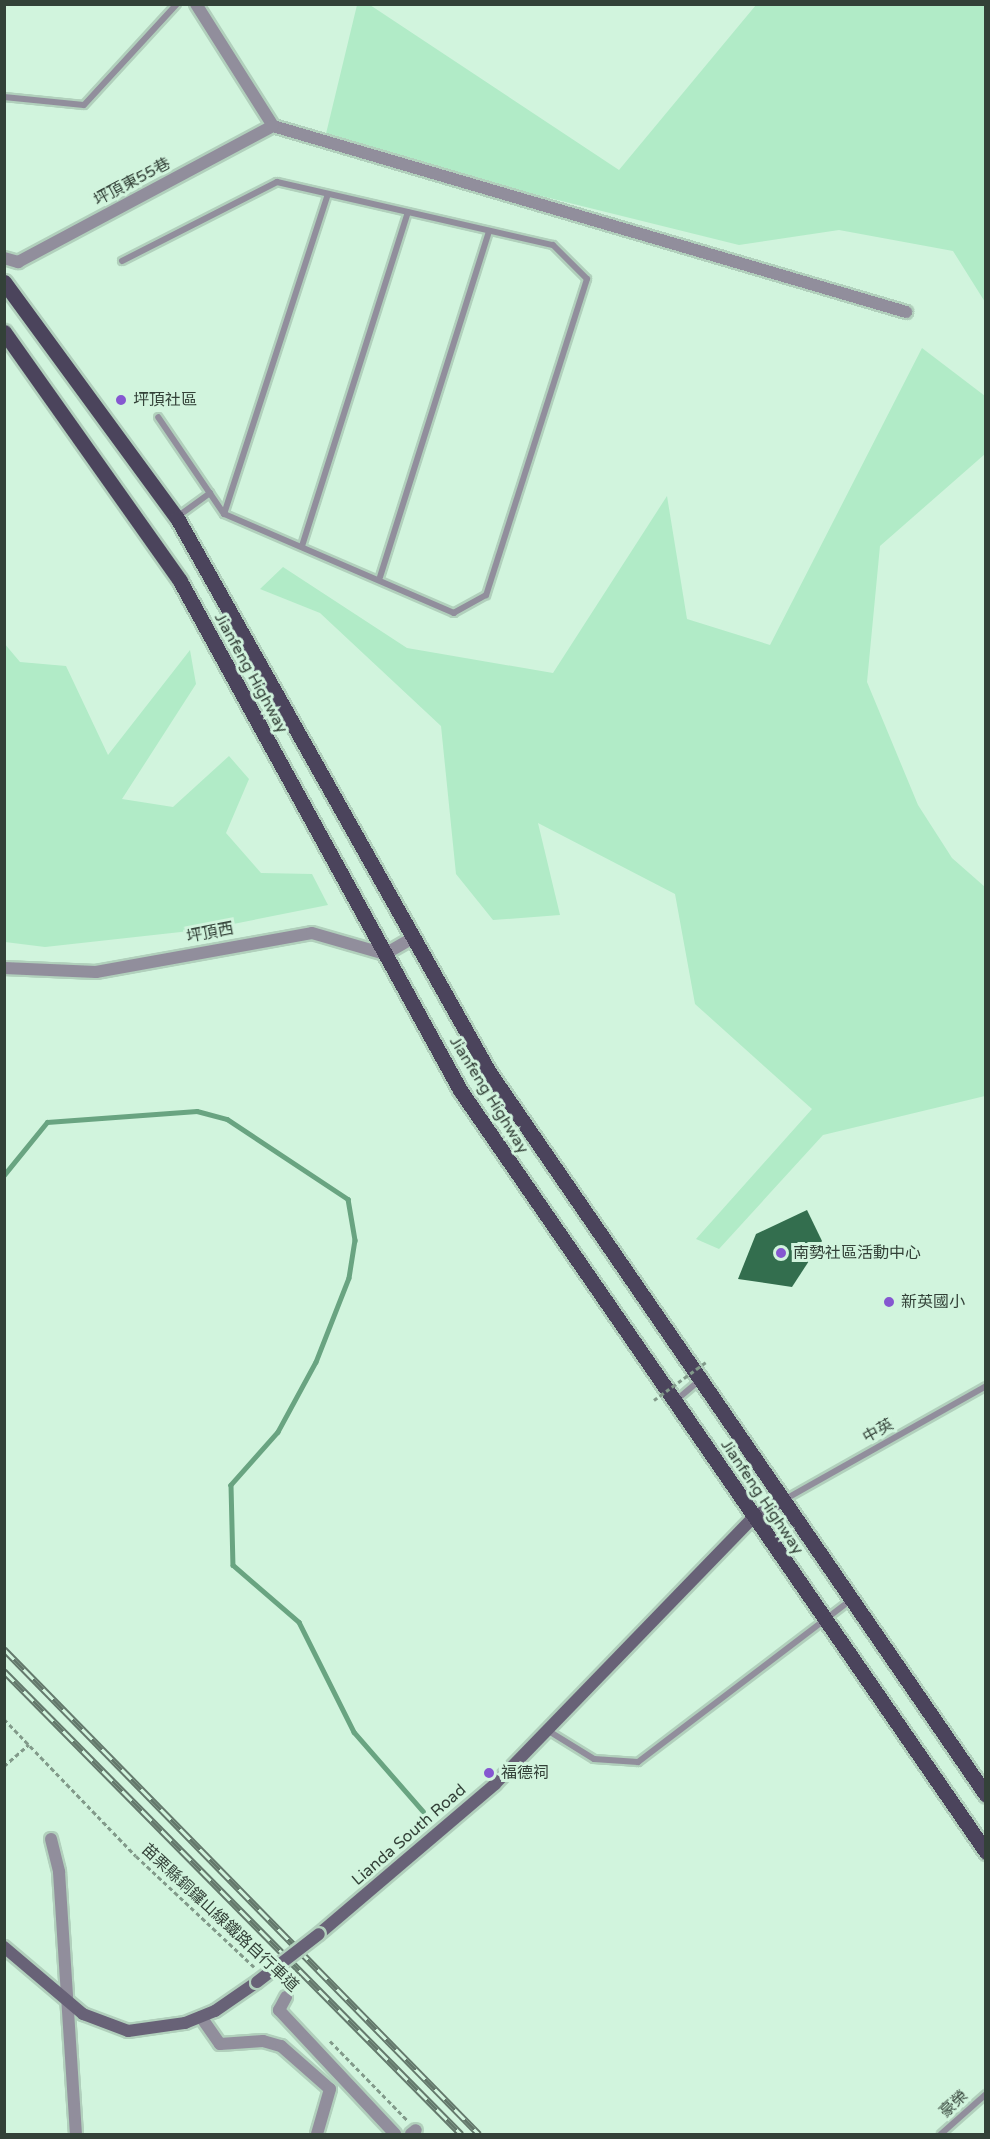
<!DOCTYPE html>
<meta charset="utf-8">
<style>
body{margin:0}
#map{position:relative;width:990px;height:2139px;overflow:hidden;background:#d1f4dd;font-family:"Varela Round","Noto Sans TC",sans-serif}
div>[style]{position:absolute}
.green>*{inset:0;background:#b1ebc7}
.stream>*{height:4.5px;margin:-2.25px;padding:0 2.25px;transform-origin:2.25px;border-radius:2.25px;background:#69a481}
.building>*{inset:0;background:#336e4e}
.path>*{height:3px;margin-top:-1.5px;transform-origin:0;background:repeating-linear-gradient(90deg,#829a8a 0 4.5px,transparent 0 7.5px)}
.roads{filter:drop-shadow(2px 0 #b1d0bc) drop-shadow(-2px 0 #b1d0bc) drop-shadow(0 2px #b1d0bc) drop-shadow(0 -2px #b1d0bc)}
.lane>*{height:6px;margin:-3px;padding:0 3px;transform-origin:3px;border-radius:3px;background:#918e9c}
.street>*{height:12px;margin:-6px;padding:0 6px;transform-origin:6px;border-radius:6px;background:#918e9c}
.secondary>*{height:12px;margin:-6px;padding:0 6px;transform-origin:6px;border-radius:6px;background:#686277}
.primary>*{height:15px;margin:-7.5px;padding:0 7.5px;transform-origin:7.5px;border-radius:7.5px;background:#4b445c}
.rail>*{height:7px;margin-top:-3.5px;transform-origin:0;background:repeating-linear-gradient(90deg,#d1f4dd 0 14px,#64796c 0 28px);box-sizing:border-box;border-block:2px solid #64796c}
.path-bridge>*{height:3px;margin-top:-1.5px;transform-origin:0;background:repeating-linear-gradient(90deg,#829a8a 0 4.5px,transparent 0 7.5px)}
.bridges{filter:drop-shadow(2px 0 #b1d0bc) drop-shadow(-2px 0 #b1d0bc) drop-shadow(0 2px #b1d0bc) drop-shadow(0 -2px #b1d0bc)}
.secondary-bridge>*{height:12px;margin:-6px;padding:0 6px;transform-origin:6px;border-radius:6px;background:#686277}
.dots>*{width:16px;height:16px;translate:-50% -50%;box-sizing:border-box;border:3px solid #d1f4dd;border-radius:50%}
span{translate:-50% -50%;white-space:nowrap;text-align:center;line-height:1.15;-webkit-text-stroke:6px #d1f4dd;paint-order:stroke}
.street-label{font-size:16px;color:#334138}
.poi-label{font-size:16px;color:#334138}
.left{translate:0 -50%;text-align:left}
.frame{position:absolute;inset:0;border:6px solid #334138;pointer-events:none}
</style>
<div id="map">
<div class="green">
<i style="clip-path:polygon(357px 5px,370px 5px,619px 170px,756px 5px,985px 5px,985px 302px,953px 251px,839px 230px,739px 245px,324px 142px)"></i>
<i style="clip-path:polygon(922px 348px,985px 396px,985px 454px,880px 546px,867px 682px,918px 805px,952px 858px,985px 887px,985px 1096px,823px 1135px,719px 1249px,696px 1239px,812px 1109px,695px 1004px,675px 894px,538px 823px,560px 915px,493px 920px,456px 874px,441px 726px,320px 613px,260px 589px,283px 567px,407px 648px,553px 673px,667px 496px,687px 619px,770px 645px)"></i>
<i style="clip-path:polygon(4px 643px,20px 662px,66px 666px,108px 755px,190px 650px,196px 684px,122px 799px,173px 807px,229px 756px,249px 779px,226px 833px,261px 873px,312px 874px,328px 905px,208px 929px,45px 947px,5px 942px)"></i>
</div>
<div class="stream">
<i style="left:4px;top:1175px;width:68px;rotate:-50.9deg"></i>
<i style="left:47px;top:1122px;width:150px;rotate:-4.2deg"></i>
<i style="left:197px;top:1111px;width:31px;rotate:15deg"></i>
<i style="left:227px;top:1119px;width:145px;rotate:33.5deg"></i>
<i style="left:348px;top:1199px;width:42px;rotate:80.3deg"></i>
<i style="left:355px;top:1240px;width:38px;rotate:99deg"></i>
<i style="left:349px;top:1278px;width:90px;rotate:111.4deg"></i>
<i style="left:316px;top:1362px;width:80px;rotate:118.5deg"></i>
<i style="left:278px;top:1432px;width:71px;rotate:131.6deg"></i>
<i style="left:231px;top:1485px;width:80px;rotate:88.6deg"></i>
<i style="left:233px;top:1565px;width:87px;rotate:40.8deg"></i>
<i style="left:299px;top:1622px;width:123px;rotate:63.4deg"></i>
<i style="left:354px;top:1732px;width:105px;rotate:48.9deg"></i>
</div>
<div class="building">
<i style="clip-path:polygon(807px 1210px,822px 1241px,792px 1287px,738px 1279px,756px 1234px)"></i>
</div>
<div class="path">
<i style="left:4px;top:1719px;width:190px;rotate:46.1deg"></i>
<i style="left:136px;top:1856px;width:162px;rotate:43.2deg"></i>
<i style="left:4px;top:1766px;width:33px;rotate:-41deg"></i>
<i style="left:330px;top:2041px;width:110px;rotate:45.7deg"></i>
</div>
<div class="roads">
<div class="lane">
<i style="left:4px;top:97px;width:80px;rotate:5.7deg"></i>
<i style="left:84px;top:105px;width:137px;rotate:-47.4deg"></i>
<i style="left:122px;top:261px;width:174px;rotate:-27deg"></i>
<i style="left:277px;top:182px;width:283px;rotate:12.9deg"></i>
<i style="left:553px;top:245px;width:48px;rotate:45deg"></i>
<i style="left:587px;top:279px;width:332px;rotate:107.7deg"></i>
<i style="left:486px;top:595px;width:37px;rotate:151deg"></i>
<i style="left:454px;top:613px;width:250px;rotate:-156.7deg"></i>
<i style="left:224px;top:514px;width:117px;rotate:-124.2deg"></i>
<i style="left:224px;top:514px;width:336px;rotate:-72deg"></i>
<i style="left:177px;top:517px;width:41px;rotate:-36deg"></i>
<i style="left:302px;top:546px;width:350px;rotate:-72.4deg"></i>
<i style="left:380px;top:577px;width:363px;rotate:-72.5deg"></i>
<i style="left:675px;top:1401px;width:31px;rotate:-40deg"></i>
<i style="left:784px;top:1500px;width:232px;rotate:-29.4deg"></i>
<i style="left:547px;top:1730px;width:55px;rotate:31.7deg"></i>
<i style="left:594px;top:1759px;width:44px;rotate:3.9deg"></i>
<i style="left:638px;top:1762px;width:268px;rotate:-37.3deg"></i>
<i style="left:941px;top:2134px;width:60px;rotate:-41.6deg"></i>
</div>
<div class="street">
<i style="left:196px;top:4px;width:144px;rotate:57.7deg"></i>
<i style="left:273px;top:126px;width:660px;rotate:16.37deg"></i>
<i style="left:4px;top:258px;width:15px;rotate:16deg"></i>
<i style="left:18px;top:262px;width:289px;rotate:-28.1deg"></i>
<i style="left:4px;top:968px;width:92px;rotate:2.5deg"></i>
<i style="left:96px;top:972px;width:219px;rotate:-10.2deg"></i>
<i style="left:312px;top:933px;width:76px;rotate:16deg"></i>
<i style="left:385px;top:954px;width:34px;rotate:-30deg"></i>
<i style="left:51px;top:1839px;width:34px;rotate:76deg"></i>
<i style="left:59px;top:1872px;width:263px;rotate:86.3deg"></i>
<i style="left:286px;top:1997px;width:15px;rotate:118deg"></i>
<i style="left:279px;top:2010px;width:170px;rotate:46.9deg"></i>
<i style="left:201px;top:2017px;width:33px;rotate:55deg"></i>
<i style="left:220px;top:2044px;width:43px;rotate:-4deg"></i>
<i style="left:263px;top:2041px;width:19px;rotate:16deg"></i>
<i style="left:281px;top:2046px;width:65px;rotate:41.3deg"></i>
<i style="left:330px;top:2089px;width:47px;rotate:106.1deg"></i>
<i style="left:411px;top:2134px;width:6px;rotate:-39deg"></i>
</div>
<div class="secondary">
<i style="left:319px;top:1934px;width:231px;rotate:-40.4deg"></i>
<i style="left:495px;top:1784px;width:372px;rotate:-45.9deg"></i>
<i style="left:754px;top:1517px;width:34px;rotate:-30deg"></i>
<i style="left:4px;top:1947px;width:104px;rotate:40.3deg"></i>
<i style="left:83px;top:2014px;width:48px;rotate:20.7deg"></i>
<i style="left:128px;top:2031px;width:58px;rotate:-8deg"></i>
<i style="left:185px;top:2023px;width:32px;rotate:-22deg"></i>
<i style="left:215px;top:2011px;width:51px;rotate:-34.6deg"></i>
</div>
<div class="primary">
<i style="left:4px;top:282px;width:293px;rotate:53.8deg"></i>
<i style="left:177px;top:518px;width:636px;rotate:60.61deg"></i>
<i style="left:489px;top:1072px;width:877px;rotate:55.49deg"></i>
<i style="left:4px;top:332px;width:305px;rotate:54.7deg"></i>
<i style="left:180px;top:581px;width:581px;rotate:61.18deg"></i>
<i style="left:460px;top:1090px;width:926px;rotate:55.38deg"></i>
</div>
</div>
<div class="rail">
<i style="left:4px;top:1649px;width:679px;rotate:45.6deg"></i>
<i style="left:4px;top:1671px;width:651px;rotate:45.37deg"></i>
</div>
<div class="path-bridge">
<i style="left:654px;top:1400px;width:64px;rotate:-36.2deg"></i>
</div>
<div class="bridges">
<div class="secondary-bridge">
<i style="left:257px;top:1982px;width:78px;rotate:-37.7deg"></i>
</div>
</div>
<div class="dots">
<i style="left:121px;top:400px;background:#8557d0"></i>
<i style="left:781px;top:1253px;background:#8557d0"></i>
<i style="left:889px;top:1302px;background:#8557d0"></i>
<i style="left:489px;top:1773px;background:#8557d0"></i>
</div>
<div class="street-label">
<span style="left:132px;top:182px;rotate:-28deg">坪頂東55巷</span>
<span style="left:251px;top:673px;rotate:61deg">Jianfeng Highway</span>
<span style="left:210px;top:933px;rotate:-11deg">坪頂西</span>
<span style="left:489px;top:1095px;rotate:58deg">Jianfeng Highway</span>
<span style="left:878px;top:1431px;rotate:-29deg">中英</span>
<span style="left:762px;top:1497px;rotate:56deg">Jianfeng Highway</span>
<span style="left:409px;top:1835px;rotate:-41deg">Lianda South Road</span>
<span style="left:220px;top:1918px;rotate:43deg">苗栗縣銅鑼山線鐵路自行車道</span>
<span style="left:954px;top:2104px;rotate:-43deg">豪榮</span>
</div>
<div class="poi-label">
<span class="left" style="left:133px;top:400px">坪頂社區</span>
<span class="left" style="left:793px;top:1253px">南勢社區活動中心</span>
<span class="left" style="left:901px;top:1302px">新英國小</span>
<span class="left" style="left:501px;top:1773px">福德祠</span>
</div>
<div class="frame"></div>
</div>
